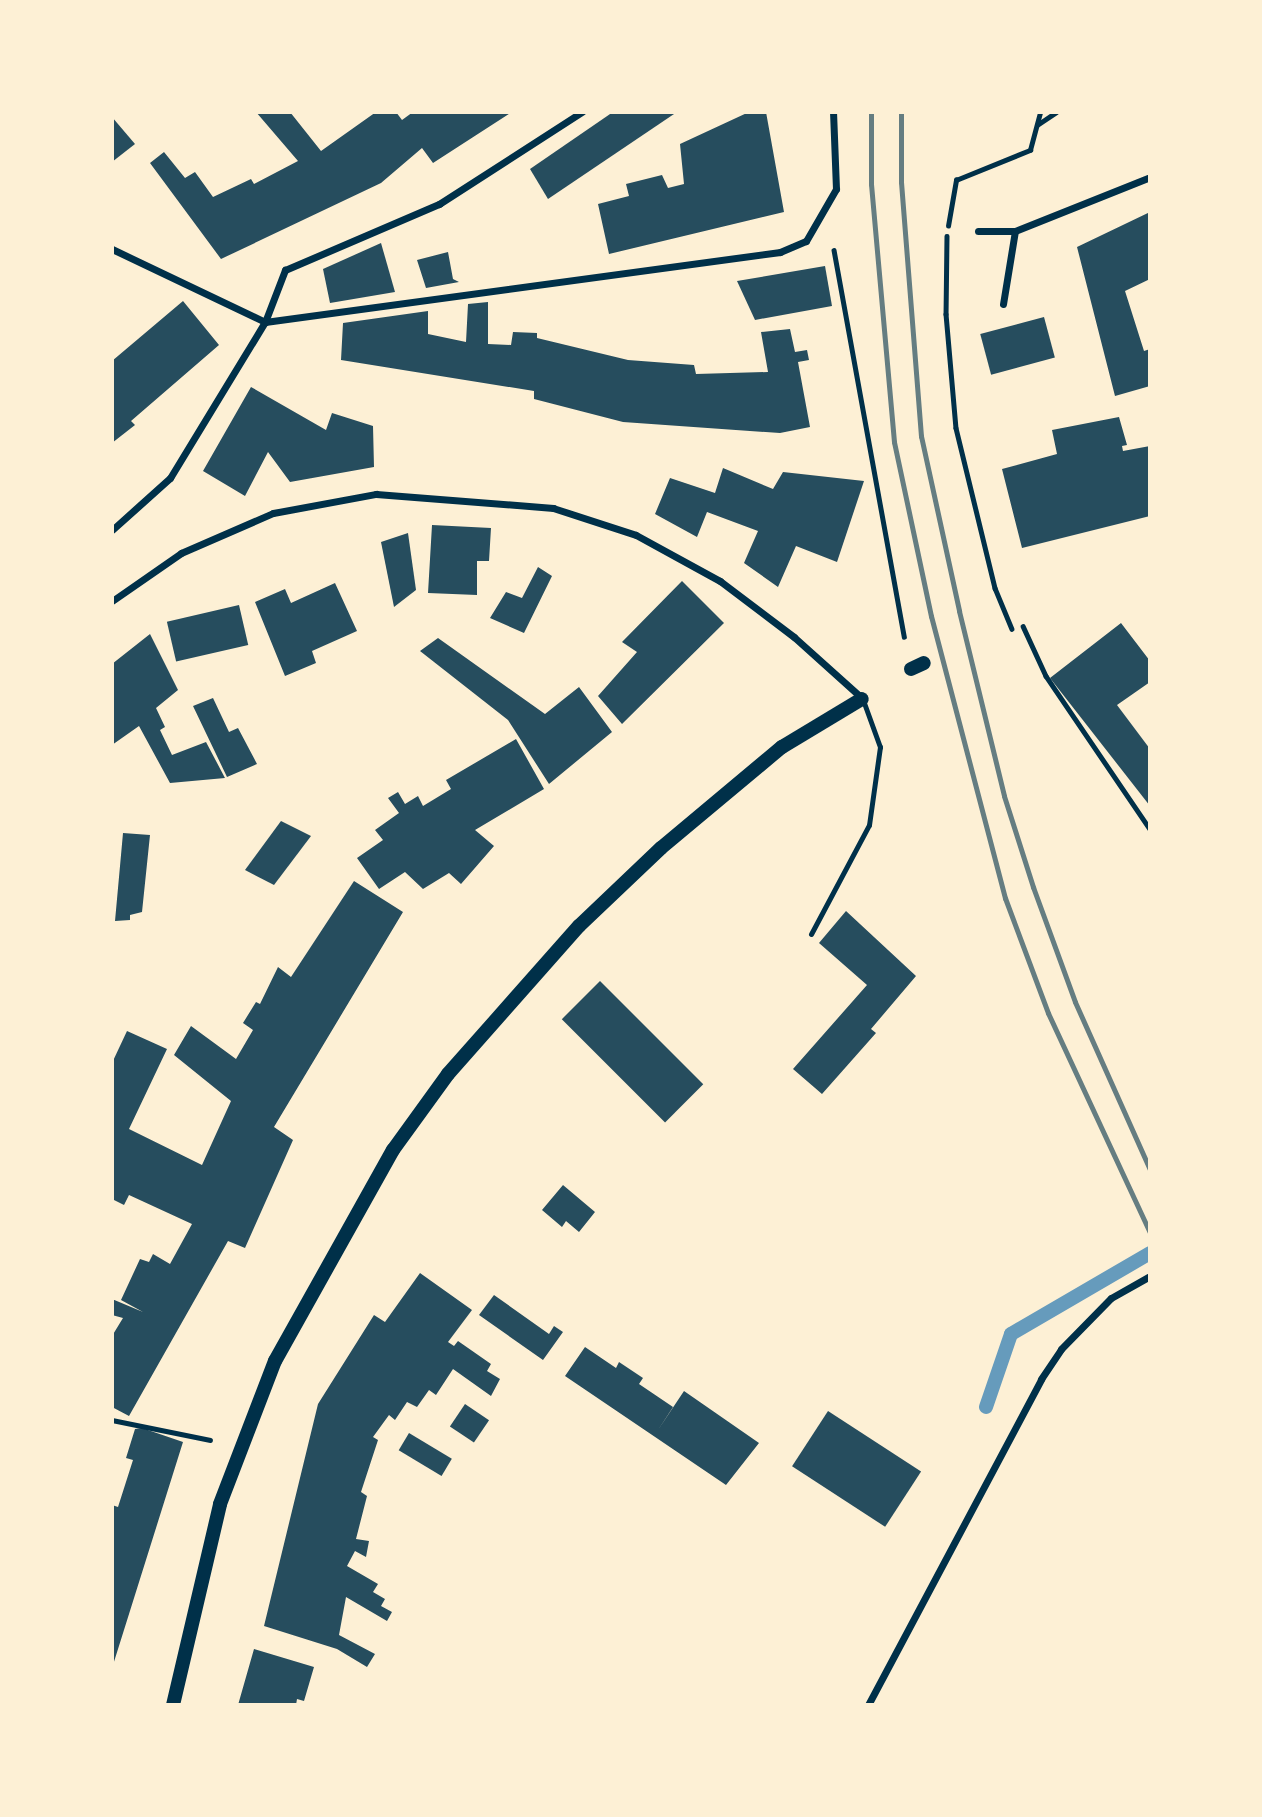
<!DOCTYPE html>
<style>
body{margin:0}
#map{position:relative;width:1262px;height:1817px;overflow:hidden;background:#fdf0d5;font-family:"Fira Sans Condensed",sans-serif}
div>[style]{position:absolute}
.stream>*{height:14px;margin:-7px;padding:0 7px;transform-origin:7px;border-radius:7px;background:#669bbc}
.building>*{inset:0;background:#264d5e;transform-origin:0 0}
.path>*{height:4.5px;margin:-2.25px;padding:0 2.25px;transform-origin:2.25px;border-radius:2.25px;background:#003049}
.service>*{height:5px;margin:-2.5px;padding:0 2.5px;transform-origin:2.5px;border-radius:2.5px;background:#003049}
.minor>*{height:7px;margin:-3.5px;padding:0 3.5px;transform-origin:3.5px;border-radius:3.5px;background:#003049}
.secondary>*{height:14px;margin:-7px;padding:0 7px;transform-origin:7px;border-radius:7px;background:#003049}
.rail>*{height:5px;margin:-2.5px;padding:0 2.5px;transform-origin:2.5px;border-radius:2.5px;background:#657d81}
span{translate:-50% -50%;white-space:nowrap;text-align:center;line-height:1.15;-webkit-text-stroke:7px #fdf0d5;paint-order:stroke}
.frame{position:absolute;inset:0;border:114px solid #fdf0d5;pointer-events:none}
</style>
<div id="map">
<div class="stream">
<i style="left:986px;top:1407px;width:77px;rotate:-71.1deg"></i>
<i style="left:1011px;top:1334px;width:161px;rotate:-30.2deg"></i>
</div>
<div class="building">
<i style="clip-path:polygon(256px 112px,290px 112px,321px 151px,376px 112px,396px 112px,402px 120px,413px 112px,512px 112px,433px 163px,422px 148px,381px 183px,221px 259px,150px 163px,164px 152px,185px 178px,195px 172px,213px 197px,251px 179px,254px 184px,298px 161px)"></i>
<i style="clip-path:polygon(613px 112px,677px 112px,548px 199px,530px 169px)"></i>
<i style="clip-path:polygon(749px 112px,766px 112px,784px 212px,609px 254px,598px 204px,629px 196px,626px 184px,662px 175px,668px 188px,684px 184px,680px 144px)"></i>
<i style="clip-path:polygon(112px 117px,135px 144px,112px 162px)"></i>
<i style="clip-path:polygon(1150px 212px,1150px 279px,1125px 291px,1144px 351px,1150px 349px,1150px 386px,1115px 396px,1077px 247px)"></i>
<i style="clip-path:polygon(381px 243px,395px 292px,330px 303px,323px 269px)"></i>
<i style="clip-path:polygon(448px 252px,453px 279px,459px 282px,426px 288px,417px 260px)"></i>
<i style="clip-path:polygon(825px 266px,832px 306px,755px 320px,737px 281px)"></i>
<i style="clip-path:polygon(183px 301px,219px 345px,131px 421px,135px 425px,112px 443px,112px 361px)"></i>
<i style="clip-path:polygon(488px 302px,488px 344px,511px 345px,513px 332px,537px 333px,537px 338px,628px 360px,694px 365px,696px 374px,768px 372px,761px 332px,790px 329px,795px 352px,807px 350px,809px 360px,798px 362px,810px 427px,780px 433px,623px 422px,534px 399px,534px 391px,341px 360px,343px 323px,428px 311px,428px 334px,466px 342px,468px 304px)"></i>
<i style="left:1044px;top:317px;width:42px;height:66px;rotate:75deg"></i>
<i style="clip-path:polygon(251px 387px,326px 430px,332px 413px,373px 426px,374px 467px,290px 482px,268px 452px,245px 496px,203px 471px)"></i>
<i style="clip-path:polygon(1119px 417px,1127px 445px,1122px 446px,1123px 451px,1150px 446px,1150px 516px,1022px 548px,1002px 469px,1057px 454px,1052px 430px)"></i>
<i style="clip-path:polygon(723px 468px,773px 489px,783px 472px,864px 481px,837px 562px,796px 546px,778px 587px,744px 563px,758px 531px,707px 512px,697px 537px,655px 514px,670px 478px,715px 493px)"></i>
<i style="clip-path:polygon(432px 525px,491px 528px,489px 561px,477px 561px,477px 595px,428px 593px)"></i>
<i style="clip-path:polygon(408px 533px,416px 590px,394px 607px,381px 542px)"></i>
<i style="clip-path:polygon(538px 567px,552px 576px,524px 633px,490px 618px,506px 592px,522px 598px)"></i>
<i style="clip-path:polygon(682px 581px,724px 623px,622px 724px,598px 696px,637px 652px,622px 642px)"></i>
<i style="clip-path:polygon(335px 583px,357px 631px,312px 651px,316px 663px,285px 676px,255px 602px,285px 589px,291px 603px)"></i>
<i style="left:239px;top:605px;width:41px;height:74px;rotate:77deg"></i>
<i style="clip-path:polygon(1121px 623px,1150px 661px,1150px 682px,1117px 705px,1150px 749px,1150px 806px,1050px 678px)"></i>
<i style="clip-path:polygon(150px 634px,178px 690px,156px 708px,165px 727px,160px 730px,172px 755px,206px 742px,225px 778px,170px 783px,139px 726px,112px 745px,112px 664px)"></i>
<i style="clip-path:polygon(438px 638px,545px 714px,579px 687px,612px 732px,549px 784px,508px 720px,420px 651px)"></i>
<i style="clip-path:polygon(213px 698px,229px 732px,238px 728px,257px 764px,227px 777px,193px 706px)"></i>
<i style="clip-path:polygon(516px 739px,544px 789px,475px 830px,494px 846px,461px 884px,449px 873px,423px 889px,405px 872px,379px 889px,357px 858px,383px 840px,375px 830px,399px 813px,388px 798px,398px 792px,405px 804px,418px 796px,423px 806px,451px 789px,446px 780px)"></i>
<i style="clip-path:polygon(281px 821px,311px 836px,274px 885px,245px 870px)"></i>
<i style="clip-path:polygon(123px 833px,150px 835px,142px 912px,130px 915px,130px 920px,115px 921px)"></i>
<i style="clip-path:polygon(354px 881px,403px 912px,274px 1127px,293px 1140px,245px 1248px,228px 1241px,129px 1416px,112px 1407px,112px 1336px,123px 1318px,112px 1315px,112px 1299px,143px 1312px,121px 1300px,140px 1259px,149px 1262px,153px 1254px,170px 1264px,192px 1224px,129px 1195px,124px 1205px,112px 1199px,112px 1063px,127px 1031px,167px 1049px,129px 1129px,202px 1165px,231px 1101px,174px 1055px,191px 1026px,236px 1059px,253px 1030px,243px 1023px,256px 1002px,260px 1004px,278px 967px,291px 977px)"></i>
<i style="clip-path:polygon(846px 911px,916px 976px,871px 1029px,876px 1033px,822px 1094px,793px 1069px,867px 985px,819px 943px)"></i>
<i style="left:600px;top:981px;width:146px;height:54px;rotate:45deg"></i>
<i style="clip-path:polygon(563px 1185px,595px 1212px,579px 1232px,566px 1221px,562px 1227px,542px 1210px)"></i>
<i style="clip-path:polygon(420px 1273px,472px 1310px,448px 1342px,454px 1346px,458px 1341px,491px 1364px,487px 1371px,500px 1379px,491px 1396px,453px 1369px,436px 1395px,429px 1390px,417px 1407px,407px 1402px,395px 1420px,389px 1415px,373px 1437px,378px 1440px,361px 1492px,367px 1496px,356px 1539px,369px 1541px,366px 1557px,355px 1551px,347px 1566px,378px 1584px,373px 1592px,385px 1599px,381px 1606px,392px 1612px,387px 1621px,346px 1597px,339px 1635px,375px 1654px,367px 1667px,337px 1649px,264px 1626px,318px 1404px,374px 1315px,385px 1322px)"></i>
<i style="clip-path:polygon(494px 1295px,549px 1334px,554px 1326px,563px 1332px,543px 1360px,479px 1315px)"></i>
<i style="clip-path:polygon(585px 1347px,616px 1368px,619px 1362px,643px 1378px,639px 1384px,673px 1407px,658px 1430px,684px 1391px,759px 1443px,726px 1485px,565px 1376px)"></i>
<i style="left:465px;top:1404px;width:29px;height:27px;rotate:34deg"></i>
<i style="left:828px;top:1411px;width:111px;height:66px;rotate:33deg"></i>
<i style="clip-path:polygon(142px 1428px,183px 1442px,113px 1665px,112px 1505px,118px 1507px,133px 1460px,126px 1458px,135px 1429px)"></i>
<i style="left:409px;top:1433px;width:50px;height:20px;rotate:31deg"></i>
<i style="clip-path:polygon(254px 1649px,314px 1667px,304px 1701px,297px 1699px,296px 1705px,238px 1705px)"></i>
</div>
<div class="path">
<i style="left:1037px;top:125px;width:23px;rotate:-34deg"></i>
<i style="left:948px;top:226px;width:47px;rotate:-80.1deg"></i>
<i style="left:956px;top:180px;width:80px;rotate:-22.1deg"></i>
<i style="left:1030px;top:150px;width:39px;rotate:-75deg"></i>
<i style="left:947px;top:236px;width:78px;rotate:90.7deg"></i>
<i style="left:946px;top:314px;width:114px;rotate:85deg"></i>
<i style="left:956px;top:428px;width:165px;rotate:76.3deg"></i>
<i style="left:995px;top:588px;width:44px;rotate:67.5deg"></i>
<i style="left:834px;top:250px;width:393px;rotate:79.7deg"></i>
<i style="left:1023px;top:626px;width:55px;rotate:65.3deg"></i>
<i style="left:1046px;top:676px;width:185px;rotate:55.8deg"></i>
<i style="left:112px;top:1420px;width:100px;rotate:11.5deg"></i>
</div>
<div class="service">
<i style="left:811px;top:934px;width:123px;rotate:-62deg"></i>
<i style="left:869px;top:825px;width:79px;rotate:-82deg"></i>
<i style="left:880px;top:747px;width:50px;rotate:-109.9deg"></i>
</div>
<div class="minor">
<i style="left:978px;top:231px;width:37px"></i>
<i style="left:1015px;top:231px;width:145px;rotate:-21.8deg"></i>
<i style="left:112px;top:249px;width:170px;rotate:25.5deg"></i>
<i style="left:1003px;top:304px;width:74px;rotate:-80.7deg"></i>
<i style="left:265px;top:322px;width:520px;rotate:-7.74deg"></i>
<i style="left:780px;top:252px;width:28px;rotate:-23deg"></i>
<i style="left:806px;top:241px;width:60px;rotate:-60deg"></i>
<i style="left:836px;top:189px;width:77px;rotate:-92.2deg"></i>
<i style="left:112px;top:530px;width:78px;rotate:-41.9deg"></i>
<i style="left:170px;top:478px;width:183px;rotate:-58.7deg"></i>
<i style="left:265px;top:322px;width:56px;rotate:-69deg"></i>
<i style="left:285px;top:270px;width:168px;rotate:-23.2deg"></i>
<i style="left:439px;top:204px;width:170px;rotate:-32.8deg"></i>
<i style="left:112px;top:601px;width:84px;rotate:-34.8deg"></i>
<i style="left:181px;top:553px;width:100px;rotate:-23.5deg"></i>
<i style="left:273px;top:513px;width:105px;rotate:-10.5deg"></i>
<i style="left:376px;top:494px;width:178px;rotate:4.5deg"></i>
<i style="left:553px;top:508px;width:87px;rotate:18deg"></i>
<i style="left:636px;top:535px;width:96px;rotate:28.7deg"></i>
<i style="left:720px;top:581px;width:93px;rotate:37.1deg"></i>
<i style="left:794px;top:637px;width:91px;rotate:41.9deg"></i>
<i style="left:868px;top:1705px;width:369px;rotate:-62deg"></i>
<i style="left:1041px;top:1379px;width:36px;rotate:-56deg"></i>
<i style="left:1061px;top:1349px;width:71px;rotate:-45.6deg"></i>
<i style="left:1111px;top:1298px;width:45px;rotate:-29.4deg"></i>
</div>
<div class="secondary">
<i style="left:911px;top:669px;width:14px;rotate:-25deg"></i>
<i style="left:173px;top:1705px;width:206px;rotate:-76.8deg"></i>
<i style="left:220px;top:1504px;width:153px;rotate:-69deg"></i>
<i style="left:275px;top:1361px;width:242px;rotate:-60.8deg"></i>
<i style="left:393px;top:1150px;width:94px;rotate:-54.1deg"></i>
<i style="left:448px;top:1074px;width:198px;rotate:-48.5deg"></i>
<i style="left:579px;top:926px;width:113px;rotate:-43.6deg"></i>
<i style="left:661px;top:848px;width:158px;rotate:-39.9deg"></i>
<i style="left:782px;top:747px;width:93px;rotate:-31deg"></i>
</div>
<div class="rail">
<i style="left:871px;top:112px;width:72px;rotate:90deg"></i>
<i style="left:871px;top:184px;width:259px;rotate:84.9deg"></i>
<i style="left:894px;top:442px;width:178px;rotate:78deg"></i>
<i style="left:931px;top:616px;width:292px;rotate:75.3deg"></i>
<i style="left:1005px;top:898px;width:123px;rotate:69.5deg"></i>
<i style="left:1048px;top:1013px;width:242px;rotate:65.1deg"></i>
<i style="left:901px;top:112px;width:70px;rotate:90deg"></i>
<i style="left:901px;top:182px;width:255px;rotate:85.5deg"></i>
<i style="left:921px;top:436px;width:179px;rotate:77.7deg"></i>
<i style="left:959px;top:611px;width:190px;rotate:76.3deg"></i>
<i style="left:1004px;top:796px;width:96px;rotate:72.3deg"></i>
<i style="left:1033px;top:887px;width:122px;rotate:69.9deg"></i>
<i style="left:1075px;top:1002px;width:184px;rotate:65.9deg"></i>
</div>
<div class="frame"></div>
</div>
